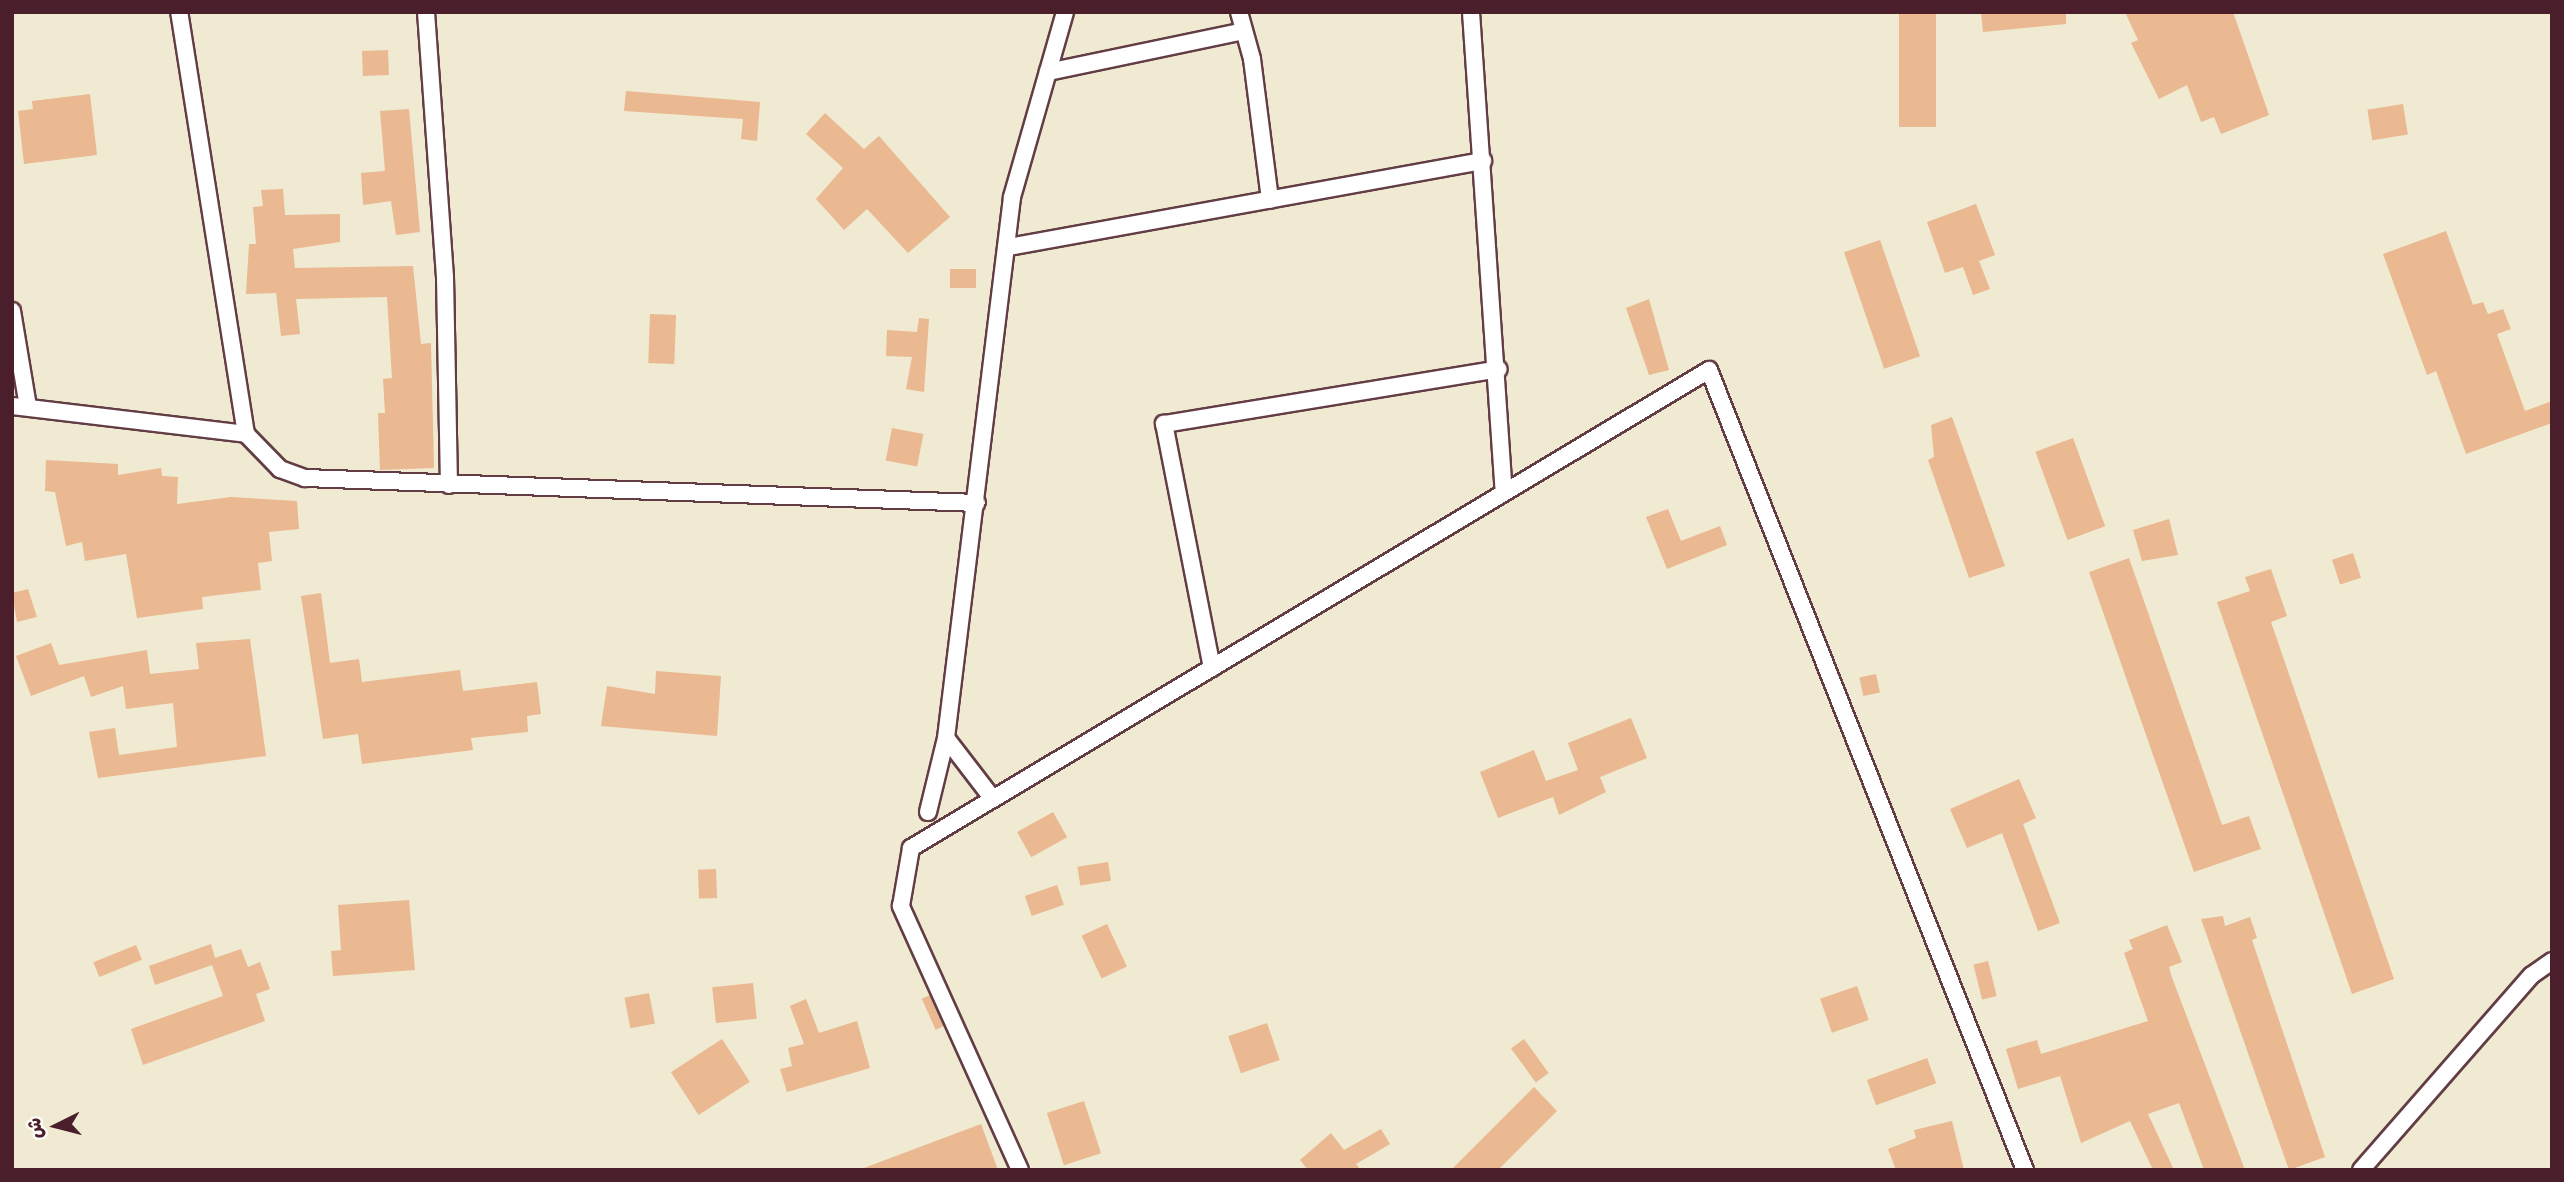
<!DOCTYPE html>
<meta charset="utf-8">
<style>
body{margin:0}
#map{position:relative;width:2564px;height:1182px;overflow:hidden;background:#efead1;font-family:Pangolin,"Playpen Sans Arabic",sans-serif}
div>[style]{position:absolute}
.building>*{inset:0;background:#eab891;transform-origin:0 0}
.roads{filter:drop-shadow(2px 0 #633d44) drop-shadow(-2px 0 #633d44) drop-shadow(0 2px #633d44) drop-shadow(0 -2px #633d44)}
.minor>*{height:16px;margin:-8px;padding:0 8px;transform-origin:8px;border-radius:8px;background:#fff}
span{translate:-50% -50%;white-space:nowrap;text-align:center;line-height:1.15;-webkit-text-stroke:5px #fdfcf7;paint-order:stroke}
.frame{position:absolute;inset:0;border:14px solid #4a1f2b;pointer-events:none}
.north{position:absolute;left:21px;top:1091px;width:70px;height:70px;-webkit-text-stroke:5px #fdfcf7;paint-order:stroke;rotate:264deg;font-size:19px;font-weight:700;line-height:28px;text-align:center;color:#4a1f2b}
.north::after{content:'';display:block;margin:auto;width:24px;height:32px;background:#4a1f2b;clip-path:polygon(50% 0,100% 100%,50% 72%,0 100%)}
</style>
<div id="map">
<div class="building">
<i style="left:1899px;top:12px;width:37px;height:115px"></i>
<i style="clip-path:polygon(1981px 12px,2066px 12px,2066px 24px,1983px 32px)"></i>
<i style="clip-path:polygon(2125px 12px,2233px 12px,2269px 115px,2221px 134px,2214px 117px,2201px 122px,2187px 85px,2159px 99px,2131px 43px,2138px 40px)"></i>
<i style="left:388px;top:50px;width:25px;height:26px;rotate:88deg"></i>
<i style="clip-path:polygon(626px 91px,760px 102px,757px 141px,741px 139px,743px 119px,624px 111px)"></i>
<i style="clip-path:polygon(90px 94px,97px 155px,24px 164px,18px 111px,33px 109px,32px 101px)"></i>
<i style="left:2403px;top:104px;width:31px;height:36px;rotate:81deg"></i>
<i style="clip-path:polygon(409px 109px,420px 232px,396px 235px,391px 201px,363px 205px,361px 173px,385px 171px,380px 111px)"></i>
<i style="clip-path:polygon(825px 113px,864px 149px,879px 136px,950px 217px,908px 253px,867px 209px,844px 230px,816px 199px,843px 168px,806px 134px)"></i>
<i style="clip-path:polygon(283px 189px,285px 215px,340px 214px,340px 242px,293px 249px,295px 268px,413px 266px,421px 344px,431px 343px,434px 468px,380px 470px,378px 413px,385px 413px,383px 379px,392px 378px,387px 297px,296px 299px,300px 334px,281px 336px,276px 293px,246px 294px,249px 244px,256px 244px,253px 207px,263px 206px,261px 190px)"></i>
<i style="clip-path:polygon(1976px 204px,1995px 255px,1979px 261px,1990px 289px,1973px 295px,1963px 267px,1945px 273px,1927px 222px)"></i>
<i style="clip-path:polygon(2446px 231px,2473px 305px,2483px 302px,2488px 314px,2503px 309px,2511px 329px,2497px 334px,2525px 411px,2552px 401px,2552px 423px,2466px 454px,2436px 371px,2427px 375px,2383px 254px)"></i>
<i style="left:1880px;top:240px;width:123px;height:38px;rotate:71deg"></i>
<i style="left:950px;top:269px;width:26px;height:19px"></i>
<i style="clip-path:polygon(1649px 299px,1669px 370px,1649px 375px,1626px 308px)"></i>
<i style="left:650px;top:314px;width:26px;height:49px;rotate:2deg"></i>
<i style="clip-path:polygon(919px 318px,929px 319px,924px 392px,906px 389px,912px 357px,886px 356px,887px 330px,917px 332px)"></i>
<i style="clip-path:polygon(1952px 417px,2005px 566px,1969px 578px,1928px 460px,1934px 457px,1931px 425px)"></i>
<i style="left:892px;top:428px;width:32px;height:33px;rotate:11deg"></i>
<i style="left:2073px;top:438px;width:94px;height:40px;rotate:70deg"></i>
<i style="clip-path:polygon(46px 460px,118px 464px,118px 475px,161px 468px,162px 476px,178px 477px,177px 504px,231px 497px,297px 501px,299px 529px,269px 532px,272px 561px,258px 563px,261px 590px,202px 597px,203px 609px,137px 618px,126px 554px,85px 561px,82px 542px,66px 546px,55px 492px,45px 491px)"></i>
<i style="clip-path:polygon(1668px 509px,1681px 541px,1720px 526px,1727px 545px,1667px 569px,1646px 517px)"></i>
<i style="clip-path:polygon(2169px 519px,2178px 555px,2142px 561px,2133px 530px)"></i>
<i style="left:2353px;top:553px;width:26px;height:22px;rotate:72deg"></i>
<i style="clip-path:polygon(2129px 558px,2222px 825px,2249px 816px,2261px 849px,2194px 872px,2089px 572px)"></i>
<i style="clip-path:polygon(2271px 569px,2287px 616px,2271px 622px,2394px 979px,2352px 994px,2217px 602px,2250px 591px,2245px 577px)"></i>
<i style="clip-path:polygon(28px 589px,37px 617px,17px 622px,12px 593px)"></i>
<i style="clip-path:polygon(321px 593px,330px 663px,359px 659px,362px 682px,460px 670px,463px 691px,537px 682px,541px 714px,527px 716px,528px 732px,471px 738px,473px 750px,362px 764px,358px 734px,323px 739px,301px 596px)"></i>
<i style="clip-path:polygon(250px 639px,266px 756px,98px 778px,89px 732px,115px 728px,119px 755px,177px 747px,173px 703px,126px 709px,123px 686px,91px 697px,84px 676px,31px 696px,16px 656px,51px 643px,59px 665px,147px 650px,150px 674px,160px 673px,199px 669px,196px 643px)"></i>
<i style="clip-path:polygon(656px 671px,721px 676px,717px 736px,601px 726px,607px 686px,655px 694px)"></i>
<i style="left:1876px;top:674px;width:19px;height:17px;rotate:78deg"></i>
<i style="clip-path:polygon(1631px 718px,1647px 758px,1600px 777px,1606px 792px,1559px 815px,1553px 797px,1498px 818px,1480px 772px,1534px 750px,1546px 781px,1578px 770px,1568px 743px)"></i>
<i style="clip-path:polygon(2019px 779px,2036px 818px,2023px 824px,2060px 923px,2038px 931px,2002px 833px,1967px 848px,1950px 809px)"></i>
<i style="left:1053px;top:812px;width:29px;height:41px;rotate:61deg"></i>
<i style="left:1108px;top:862px;width:19px;height:31px;rotate:81deg"></i>
<i style="left:716px;top:869px;width:29px;height:18px;rotate:88deg"></i>
<i style="left:1057px;top:885px;width:21px;height:34px;rotate:71deg"></i>
<i style="clip-path:polygon(409px 900px,415px 970px,333px 976px,331px 951px,341px 950px,338px 905px)"></i>
<i style="clip-path:polygon(2223px 916px,2225px 926px,2250px 917px,2257px 938px,2252px 940px,2325px 1157px,2289px 1170px,2201px 919px)"></i>
<i style="left:1107px;top:924px;width:47px;height:28px;rotate:65deg"></i>
<i style="clip-path:polygon(2167px 925px,2182px 962px,2169px 967px,2171px 975px,2245px 1170px,2204px 1170px,2179px 1103px,2148px 1114px,2174px 1170px,2153px 1170px,2130px 1121px,2081px 1143px,2060px 1076px,2018px 1089px,2006px 1049px,2037px 1040px,2041px 1054px,2148px 1021px,2124px 953px,2133px 949px,2129px 940px)"></i>
<i style="clip-path:polygon(211px 944px,215px 958px,241px 949px,248px 967px,260px 962px,270px 989px,256px 994px,265px 1021px,143px 1065px,131px 1029px,223px 996px,212px 965px,155px 985px,149px 966px)"></i>
<i style="left:136px;top:945px;width:16px;height:46px;rotate:68deg"></i>
<i style="left:1988px;top:961px;width:36px;height:15px;rotate:76deg"></i>
<i style="left:753px;top:983px;width:36px;height:41px;rotate:84deg"></i>
<i style="left:1857px;top:986px;width:36px;height:39px;rotate:71deg"></i>
<i style="left:649px;top:993px;width:31px;height:25px;rotate:79deg"></i>
<i style="left:930px;top:995px;width:34px;height:9px;rotate:66deg"></i>
<i style="clip-path:polygon(806px 999px,819px 1033px,857px 1021px,870px 1068px,787px 1092px,780px 1069px,792px 1066px,788px 1048px,804px 1044px,790px 1006px)"></i>
<i style="left:1267px;top:1023px;width:39px;height:41px;rotate:71deg"></i>
<i style="left:722px;top:1039px;width:51px;height:61px;rotate:57deg"></i>
<i style="left:1524px;top:1039px;width:42px;height:16px;rotate:54deg"></i>
<i style="left:1927px;top:1058px;width:27px;height:64px;rotate:70deg"></i>
<i style="clip-path:polygon(1534px 1087px,1557px 1111px,1498px 1170px,1451px 1170px)"></i>
<i style="left:1084px;top:1101px;width:55px;height:39px;rotate:72deg"></i>
<i style="clip-path:polygon(1952px 1121px,1964px 1170px,1896px 1170px,1888px 1149px,1916px 1138px,1914px 1130px)"></i>
<i style="clip-path:polygon(981px 1124px,998px 1170px,865px 1170px,864px 1168px)"></i>
<i style="clip-path:polygon(1381px 1129px,1390px 1144px,1356px 1164px,1361px 1170px,1308px 1170px,1300px 1160px,1331px 1133px,1344px 1150px)"></i>
</div>
<div class="roads">
<div class="minor">
<i style="left:426px;top:12px;width:266px;rotate:85.9deg"></i>
<i style="left:445px;top:277px;width:208px;rotate:88.9deg"></i>
<i style="left:1239px;top:12px;width:49px;rotate:74.5deg"></i>
<i style="left:1252px;top:59px;width:142px;rotate:82.7deg"></i>
<i style="left:1471px;top:12px;width:481px;rotate:86.1deg"></i>
<i style="left:1048px;top:72px;width:196px;rotate:-11.8deg"></i>
<i style="left:1009px;top:247px;width:482px;rotate:-10.3deg"></i>
<i style="left:12px;top:311px;width:97px;rotate:80.5deg"></i>
<i style="left:12px;top:406px;width:236px;rotate:6.8deg"></i>
<i style="left:246px;top:434px;width:427px;rotate:-99deg"></i>
<i style="left:246px;top:434px;width:49px;rotate:45.8deg"></i>
<i style="left:280px;top:469px;width:27px;rotate:20deg"></i>
<i style="left:305px;top:478px;width:672px;rotate:2.13deg"></i>
<i style="left:1212px;top:668px;width:249px;rotate:-101.1deg"></i>
<i style="left:1164px;top:424px;width:339px;rotate:-9.3deg"></i>
<i style="left:993px;top:799px;width:77px;rotate:-127.6deg"></i>
<i style="left:946px;top:738px;width:545px;rotate:-83.04deg"></i>
<i style="left:1012px;top:197px;width:192px;rotate:-74deg"></i>
<i style="left:928px;top:812px;width:76px;rotate:-76.3deg"></i>
<i style="left:1020px;top:1170px;width:290px;rotate:-114.3deg"></i>
<i style="left:901px;top:906px;width:59px;rotate:-80.2deg"></i>
<i style="left:911px;top:848px;width:930px;rotate:-30.92deg"></i>
<i style="left:1709px;top:370px;width:860px;rotate:68.45deg"></i>
<i style="left:2361px;top:1170px;width:259px;rotate:-48.8deg"></i>
<i style="left:2532px;top:975px;width:24px;rotate:-35deg"></i>
</div>
</div>
<div class="frame"></div>
<div class="north">ش</div>
</div>
